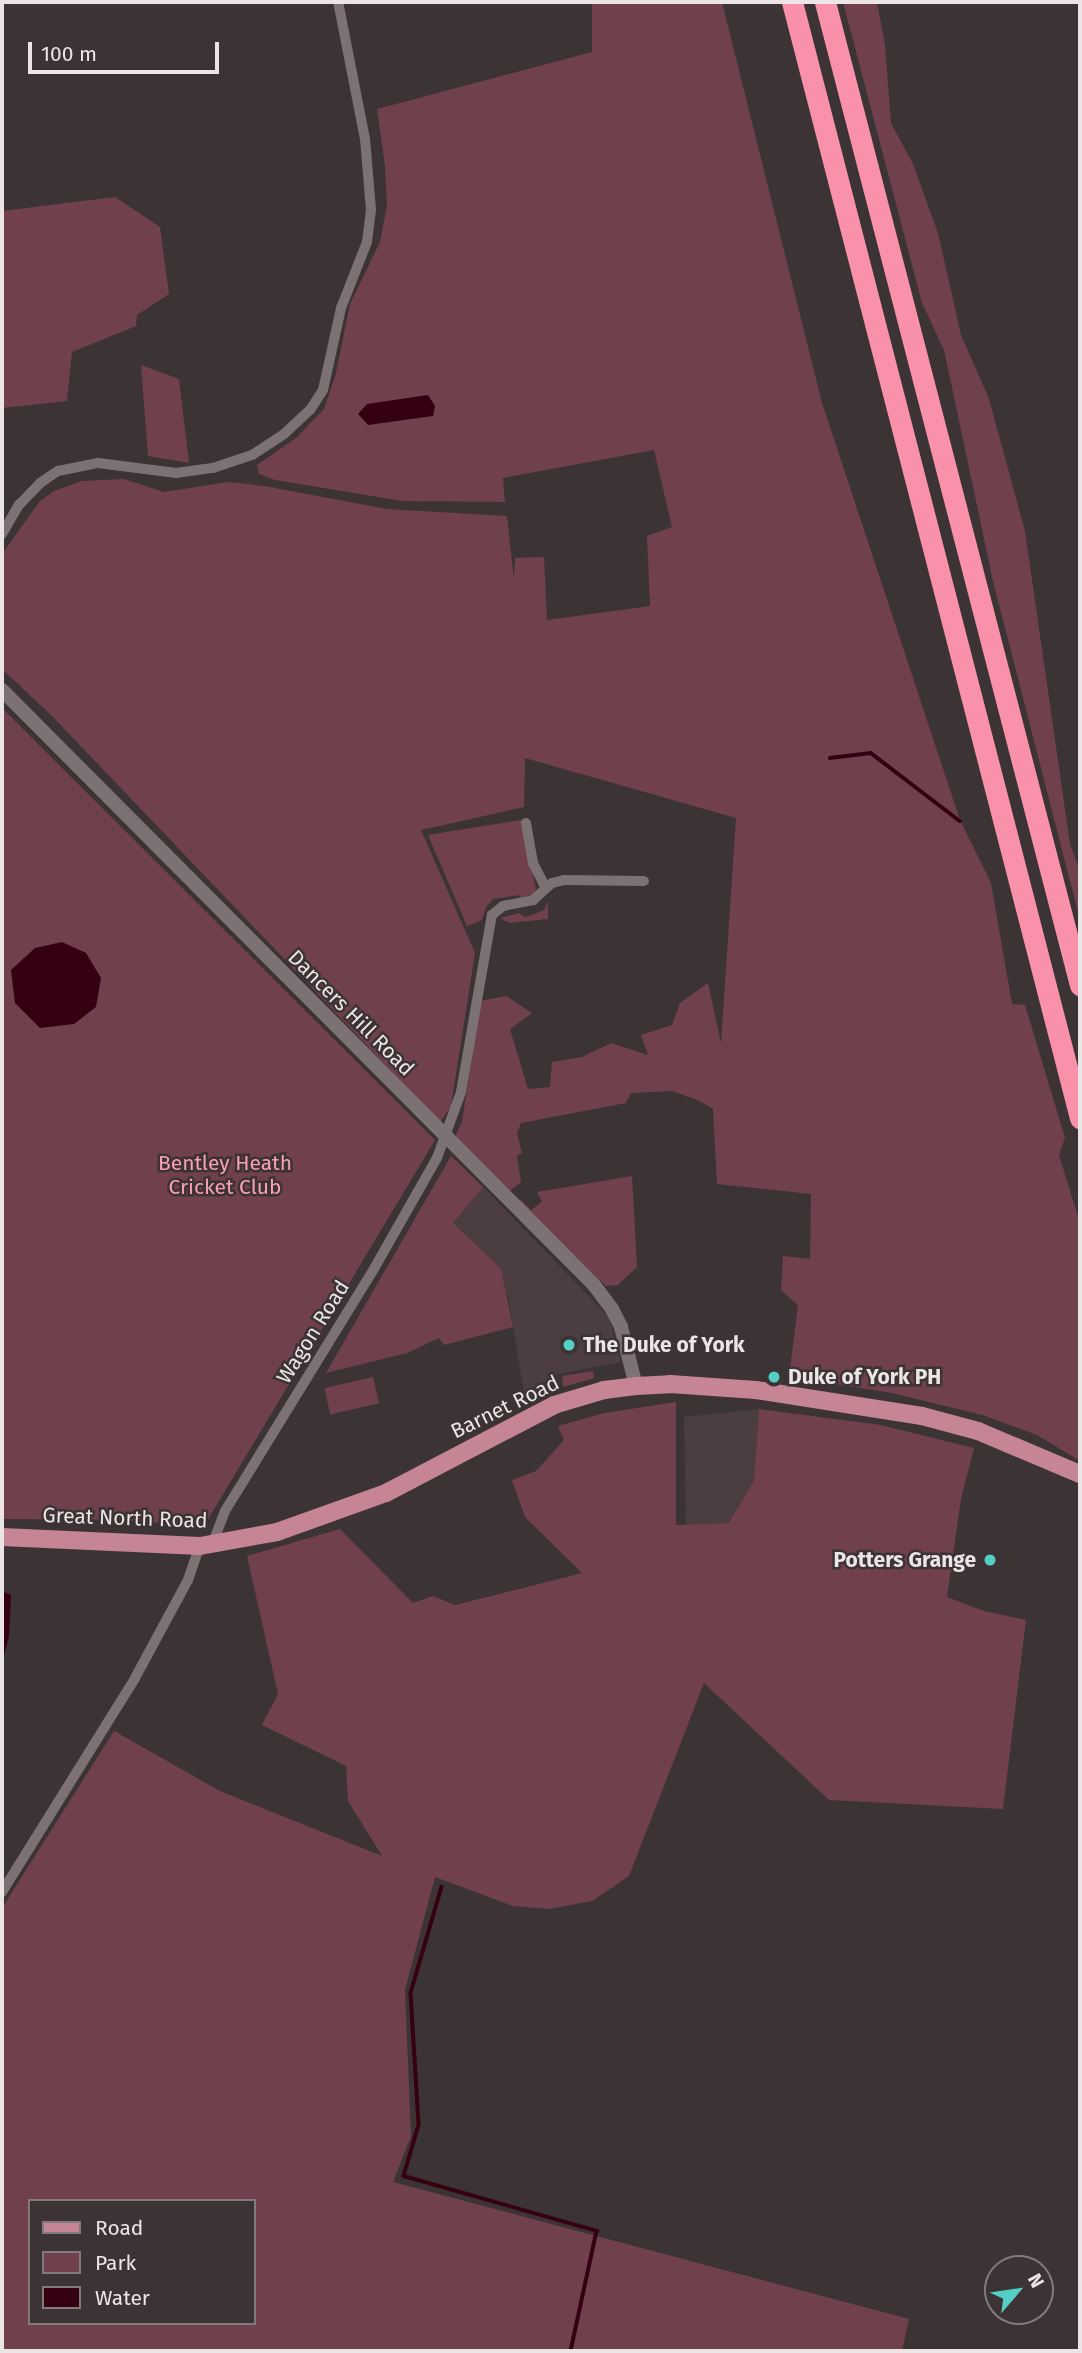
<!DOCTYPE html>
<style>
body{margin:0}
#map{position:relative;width:1082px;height:2353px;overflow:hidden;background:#3c3335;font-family:"Fira Sans",sans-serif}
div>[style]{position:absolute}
.built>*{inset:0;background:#4c3d40}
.green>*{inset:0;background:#70414c;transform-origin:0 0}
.water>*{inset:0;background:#360013}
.stream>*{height:3.5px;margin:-1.75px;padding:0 1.75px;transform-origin:1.75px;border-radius:1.75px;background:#360013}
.minor>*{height:10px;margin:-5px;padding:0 5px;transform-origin:5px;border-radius:5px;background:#7c7274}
.tertiary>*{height:14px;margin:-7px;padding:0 7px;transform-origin:7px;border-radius:7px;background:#7c7274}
.primary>*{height:18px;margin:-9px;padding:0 9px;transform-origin:9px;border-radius:9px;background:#c68594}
.motorway>*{height:21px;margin:-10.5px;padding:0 10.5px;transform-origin:10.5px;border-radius:10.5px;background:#f891a9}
.dots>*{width:19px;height:19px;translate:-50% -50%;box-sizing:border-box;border:4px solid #3c3335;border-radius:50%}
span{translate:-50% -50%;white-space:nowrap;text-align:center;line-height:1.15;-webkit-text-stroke:5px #3c3335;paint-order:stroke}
.street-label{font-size:21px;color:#ebe5e6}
.park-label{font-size:21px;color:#fc9fb4}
.poi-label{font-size:21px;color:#ebe5e6;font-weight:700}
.left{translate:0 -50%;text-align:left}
.right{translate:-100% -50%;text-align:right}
.frame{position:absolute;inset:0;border:4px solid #ebe5e6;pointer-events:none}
.legend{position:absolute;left:28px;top:2199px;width:228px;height:126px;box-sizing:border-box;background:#3c3335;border:2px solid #827a7c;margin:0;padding:9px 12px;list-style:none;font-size:21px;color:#ebe5e6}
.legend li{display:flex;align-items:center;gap:14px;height:35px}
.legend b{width:35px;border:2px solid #827a7c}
.north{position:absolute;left:984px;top:2255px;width:70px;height:70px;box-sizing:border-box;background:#3c3335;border:2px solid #827a7c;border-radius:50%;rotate:61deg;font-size:19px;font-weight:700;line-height:28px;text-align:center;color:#ebe5e6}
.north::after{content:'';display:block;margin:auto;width:24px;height:32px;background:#55cec5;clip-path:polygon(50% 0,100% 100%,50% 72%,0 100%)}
.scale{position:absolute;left:28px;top:42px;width:191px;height:32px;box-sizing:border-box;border:4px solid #ebe5e6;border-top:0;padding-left:9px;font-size:21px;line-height:24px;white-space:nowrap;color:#ebe5e6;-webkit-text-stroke:5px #3c3335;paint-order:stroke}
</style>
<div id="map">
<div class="built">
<i style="clip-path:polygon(483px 1187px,609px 1317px,621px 1362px,553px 1375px,550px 1387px,526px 1404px,508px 1296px,453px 1223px)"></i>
<i style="clip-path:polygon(759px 1409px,754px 1480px,729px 1523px,686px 1525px,684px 1417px)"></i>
</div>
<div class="green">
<i style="clip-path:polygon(592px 2px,722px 2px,822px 403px,960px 820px,991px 883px,1012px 1004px,1025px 1005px,1065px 1138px,1059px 1155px,1080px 1223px,1080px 1461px,1037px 1435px,986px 1416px,892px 1393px,789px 1377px,798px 1305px,781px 1290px,783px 1256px,810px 1259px,811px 1194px,717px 1184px,713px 1109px,700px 1101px,672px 1091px,631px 1093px,626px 1103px,521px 1123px,517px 1133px,522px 1153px,517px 1156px,521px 1182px,510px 1191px,455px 1137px,462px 1122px,480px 1001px,506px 996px,532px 1013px,510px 1029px,528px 1089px,550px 1087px,552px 1062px,582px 1057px,611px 1043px,648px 1055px,641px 1035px,672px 1025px,680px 1003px,708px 983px,721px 1043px,736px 818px,525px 758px,524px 807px,421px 830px,475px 953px,451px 1106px,440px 1122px,52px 716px,2px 669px,2px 554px,40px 501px,54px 491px,82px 481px,124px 479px,164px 492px,228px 482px,264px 486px,387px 509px,507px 516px,514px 580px,515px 558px,544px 557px,547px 620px,650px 606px,647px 536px,672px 527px,654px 450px,503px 478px,505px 502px,402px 501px,275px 480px,259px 474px,257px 465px,296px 438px,324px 409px,336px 373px,350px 304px,380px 242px,387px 206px,385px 166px,377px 109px,592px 52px)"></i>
<i style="clip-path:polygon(843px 2px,877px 2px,885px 45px,891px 123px,913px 164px,938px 233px,961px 335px,989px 399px,1025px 531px,1070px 844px,1080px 871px,1080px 920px,993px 581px,944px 350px,922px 303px)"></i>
<i style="clip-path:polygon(115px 197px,160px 227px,169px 294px,137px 315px,136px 326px,72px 352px,67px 401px,2px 408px,2px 211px)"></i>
<i style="clip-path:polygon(141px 365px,179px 379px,189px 463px,148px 456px)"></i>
<i style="clip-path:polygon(2px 708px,435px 1140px,204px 1526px,122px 1520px,2px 1519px)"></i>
<i style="clip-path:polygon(521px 820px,536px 889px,533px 894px,520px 898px,519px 895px,493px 899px,486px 907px,482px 920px,467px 926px,428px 835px)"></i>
<i style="clip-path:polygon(548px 901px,548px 919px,510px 923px,500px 918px,519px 913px,525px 917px,532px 915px,544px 910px)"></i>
<i style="clip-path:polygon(451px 1156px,483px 1187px,453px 1223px,501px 1269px,513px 1327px,444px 1345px,439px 1338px,407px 1353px,326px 1373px)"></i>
<i style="clip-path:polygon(632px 1176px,637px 1267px,618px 1285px,606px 1286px,519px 1203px,521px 1200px,531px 1210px,542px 1202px,537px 1192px)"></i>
<i style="clip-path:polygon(593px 1371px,594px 1378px,563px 1387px,562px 1376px)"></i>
<i style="left:373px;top:1377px;width:27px;height:50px;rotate:77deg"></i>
<i style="clip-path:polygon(evenodd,676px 1402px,676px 1525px,729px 1523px,754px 1480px,759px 1409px,881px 1425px,974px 1448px,961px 1499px,947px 1597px,984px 1611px,1026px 1620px,1003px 1809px,829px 1800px,704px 1683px,629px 1876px,592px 1901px,549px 1909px,513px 1906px,435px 1877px,405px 1990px,411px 2136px,393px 2182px,909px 2319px,902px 2351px,2px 2351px,2px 1908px,114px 1731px,220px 1791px,382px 1856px,348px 1801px,346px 1766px,262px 1725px,278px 1694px,247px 1556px,340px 1529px,413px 1603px,433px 1596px,455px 1605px,582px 1573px,525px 1517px,512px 1480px,536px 1471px,564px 1440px,558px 1426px,604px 1413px,676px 1402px,30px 2201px,254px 2201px,254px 2323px,30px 2323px,30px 2201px)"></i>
</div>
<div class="water">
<i style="clip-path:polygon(428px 395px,435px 406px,433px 416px,368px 425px,358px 414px,367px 404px)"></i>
<i style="clip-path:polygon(62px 942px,86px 953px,101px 978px,96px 1007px,74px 1024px,40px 1028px,15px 1003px,11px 970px,35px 948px)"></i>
<i style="clip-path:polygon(2px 1591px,11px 1595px,9px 1636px,2px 1664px)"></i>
</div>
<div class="stream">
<i style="left:830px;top:758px;width:41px;rotate:-7deg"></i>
<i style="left:871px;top:753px;width:112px;rotate:37.4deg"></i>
<i style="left:442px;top:1887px;width:110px;rotate:106.3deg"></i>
<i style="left:411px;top:1993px;width:132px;rotate:86.5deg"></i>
<i style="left:419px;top:2125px;width:53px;rotate:106.4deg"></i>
<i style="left:404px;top:2176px;width:201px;rotate:15.9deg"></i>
<i style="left:597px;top:2231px;width:123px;rotate:102.2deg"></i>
</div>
<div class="minor">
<i style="left:2px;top:534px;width:34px;rotate:-60deg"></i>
<i style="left:19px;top:505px;width:30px;rotate:-46deg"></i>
<i style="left:40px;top:483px;width:22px;rotate:-34deg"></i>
<i style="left:58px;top:471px;width:41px;rotate:-11.3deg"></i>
<i style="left:98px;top:463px;width:79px;rotate:7.3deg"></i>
<i style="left:176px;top:473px;width:37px;rotate:-8deg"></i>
<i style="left:213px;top:468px;width:41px;rotate:-18.4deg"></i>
<i style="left:252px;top:455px;width:38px;rotate:-33deg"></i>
<i style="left:284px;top:434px;width:35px;rotate:-43deg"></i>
<i style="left:310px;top:410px;width:24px;rotate:-57deg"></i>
<i style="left:323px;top:390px;width:84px;rotate:-77.6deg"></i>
<i style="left:341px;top:308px;width:71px;rotate:-68.5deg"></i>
<i style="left:367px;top:242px;width:32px;rotate:-83deg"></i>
<i style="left:371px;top:210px;width:71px;rotate:-94.8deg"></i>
<i style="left:365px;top:139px;width:140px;rotate:-101.1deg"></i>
<i style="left:526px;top:823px;width:41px;rotate:80.1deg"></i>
<i style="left:533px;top:863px;width:28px;rotate:63deg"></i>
<i style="left:212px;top:1545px;width:36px;rotate:-69deg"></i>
<i style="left:225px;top:1511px;width:286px;rotate:-58.4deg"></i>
<i style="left:375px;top:1267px;width:125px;rotate:-60.4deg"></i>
<i style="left:437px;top:1158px;width:70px;rotate:-70deg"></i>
<i style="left:461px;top:1092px;width:180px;rotate:-80.1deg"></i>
<i style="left:492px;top:915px;width:14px;rotate:-39deg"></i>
<i style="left:503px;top:906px;width:31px;rotate:-11deg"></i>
<i style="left:533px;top:900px;width:25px;rotate:-42deg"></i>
<i style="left:552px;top:883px;width:12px;rotate:-14deg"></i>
<i style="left:564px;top:880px;width:80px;rotate:0.7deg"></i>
<i style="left:2px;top:1892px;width:252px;rotate:-58.1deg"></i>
<i style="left:135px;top:1678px;width:111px;rotate:-61.6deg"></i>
<i style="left:188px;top:1580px;width:36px;rotate:-71deg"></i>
</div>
<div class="tertiary">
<i style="left:2px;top:690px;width:839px;rotate:45.14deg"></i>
<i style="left:594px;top:1285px;width:30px;rotate:53deg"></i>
<i style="left:612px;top:1309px;width:20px;rotate:63deg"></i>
<i style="left:621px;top:1327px;width:61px;rotate:75.7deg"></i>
</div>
<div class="primary">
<i style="left:2px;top:1537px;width:198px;rotate:2.6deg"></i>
<i style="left:200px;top:1546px;width:78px;rotate:-10.3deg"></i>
<i style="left:277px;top:1532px;width:116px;rotate:-19.7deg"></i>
<i style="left:386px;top:1493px;width:190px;rotate:-27.6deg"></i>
<i style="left:554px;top:1405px;width:52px;rotate:-16.7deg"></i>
<i style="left:604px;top:1390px;width:32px;rotate:-7deg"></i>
<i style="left:636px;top:1386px;width:34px;rotate:-3deg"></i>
<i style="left:670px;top:1384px;width:86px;rotate:4deg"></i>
<i style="left:756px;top:1390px;width:168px;rotate:8.9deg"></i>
<i style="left:922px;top:1416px;width:58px;rotate:15deg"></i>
<i style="left:978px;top:1431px;width:111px;rotate:22.9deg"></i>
</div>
<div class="motorway">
<i style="left:792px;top:2px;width:1153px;rotate:75.53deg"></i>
<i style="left:825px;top:2px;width:1016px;rotate:75.46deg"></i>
</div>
<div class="dots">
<i style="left:569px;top:1345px;background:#55cec5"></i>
<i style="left:774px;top:1377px;background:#55cec5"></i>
<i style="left:990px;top:1560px;background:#55cec5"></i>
</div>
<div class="street-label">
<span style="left:351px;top:1013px;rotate:45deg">Dancers Hill Road</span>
<span style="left:313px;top:1332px;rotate:-58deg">Wagon Road</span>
<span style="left:505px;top:1407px;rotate:-26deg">Barnet Road</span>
<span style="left:125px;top:1518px;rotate:2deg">Great North Road</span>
</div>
<div class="park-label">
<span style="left:225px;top:1175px">Bentley Heath<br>Cricket Club</span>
</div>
<div class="poi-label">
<span class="left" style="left:583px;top:1345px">The Duke of York</span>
<span class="left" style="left:788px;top:1377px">Duke of York PH</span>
<span class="right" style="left:976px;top:1560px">Potters Grange</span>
</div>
<div class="frame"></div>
<ul class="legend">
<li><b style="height:9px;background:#c68594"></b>Road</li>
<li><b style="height:19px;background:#70414c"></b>Park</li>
<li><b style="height:19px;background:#360013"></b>Water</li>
</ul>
<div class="north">N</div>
<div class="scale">100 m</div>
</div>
